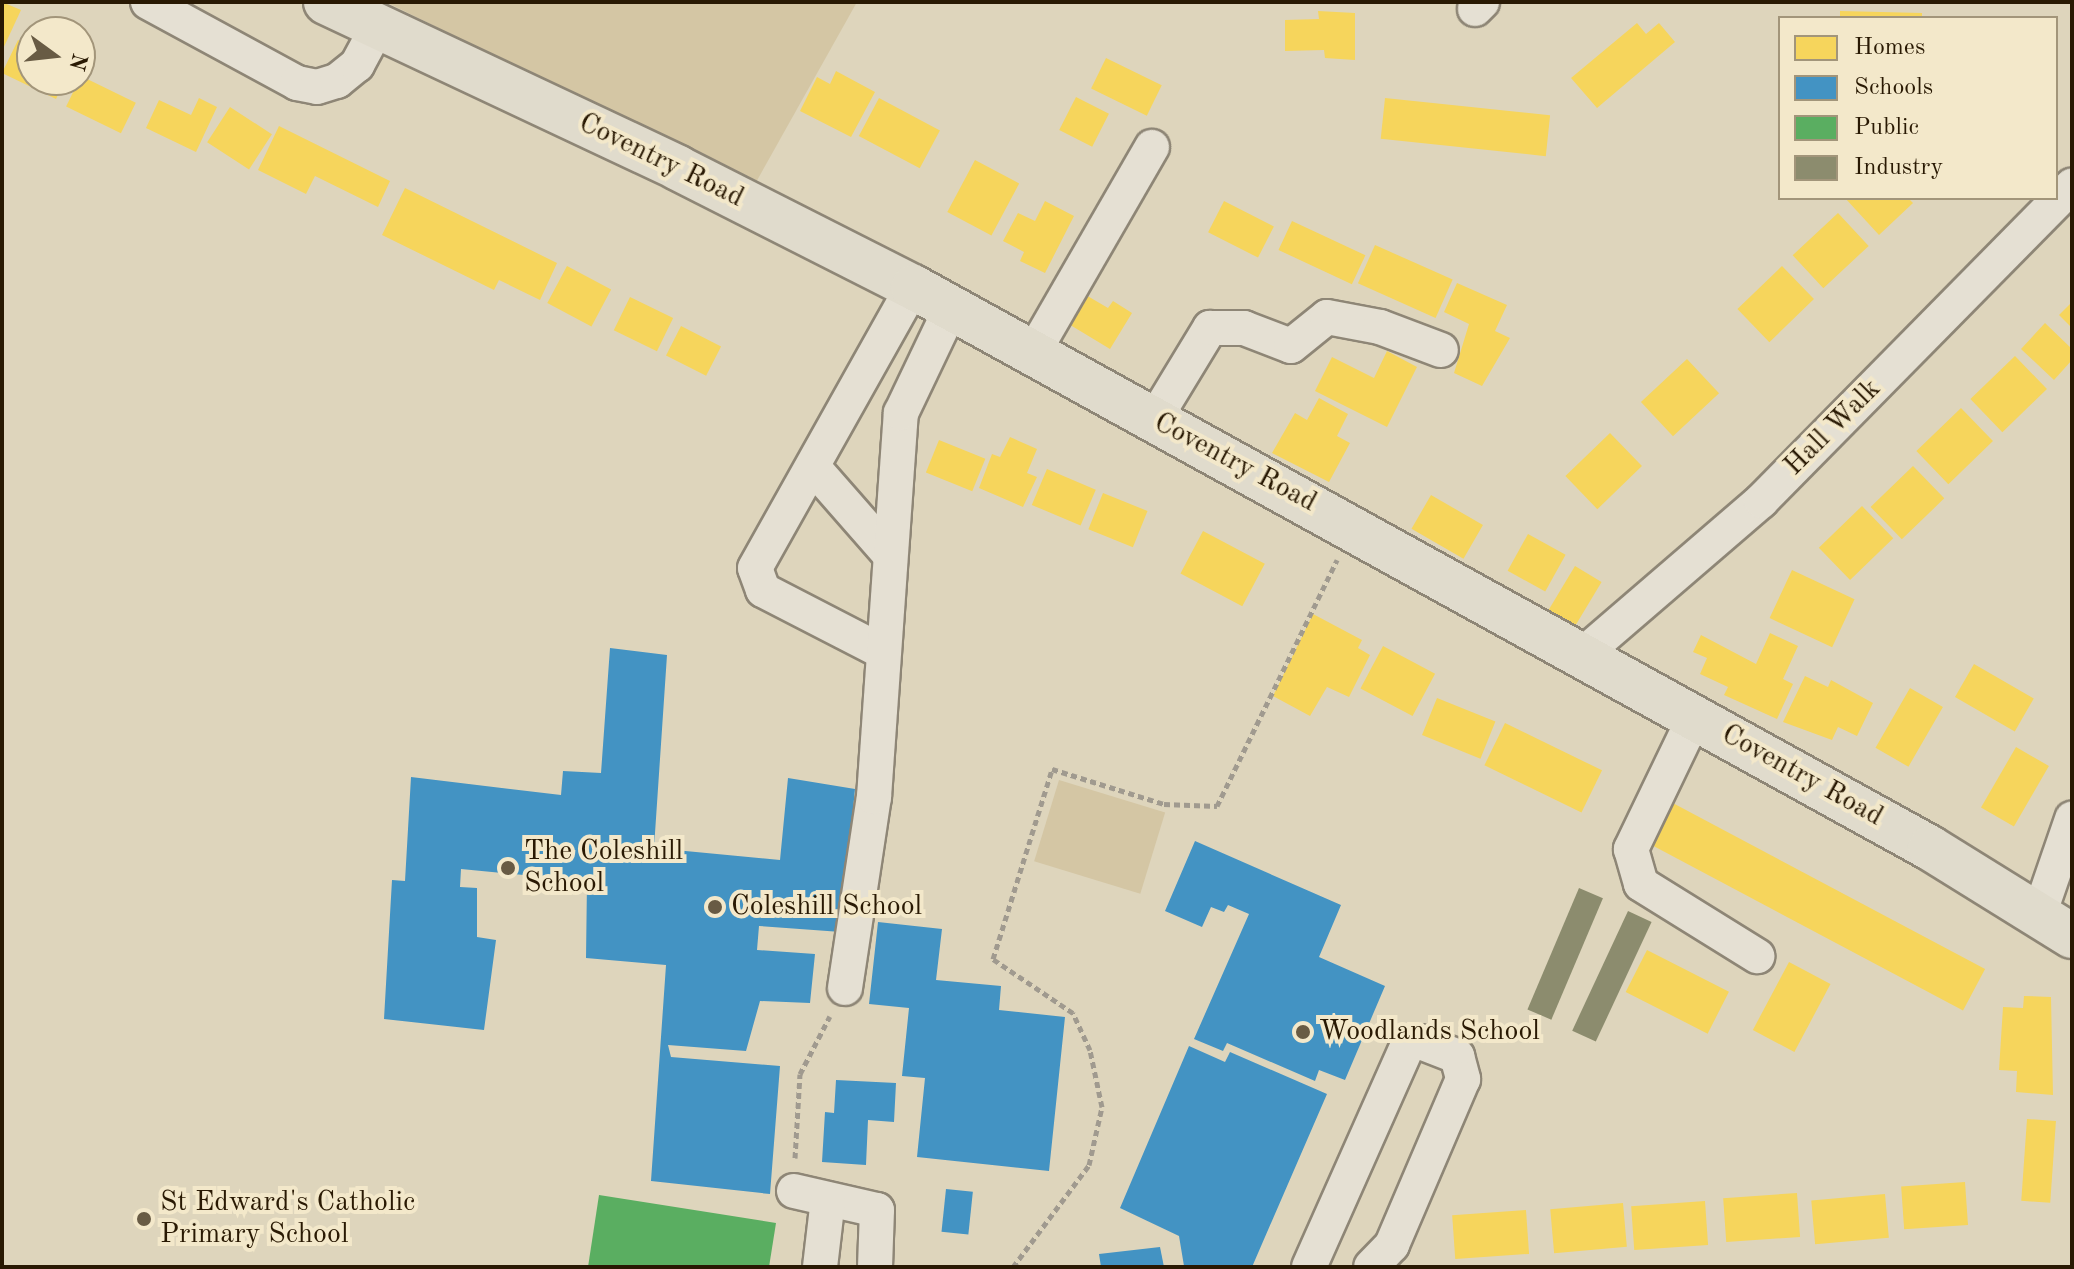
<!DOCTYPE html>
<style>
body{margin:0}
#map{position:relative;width:2074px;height:1269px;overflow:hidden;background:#ded5bc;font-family:"Old Standard TT",serif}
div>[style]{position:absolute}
.green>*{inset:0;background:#d4c6a4;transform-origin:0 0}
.homes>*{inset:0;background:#f6d55c;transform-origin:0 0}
.schools>*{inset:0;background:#4393c3;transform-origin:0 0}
.public>*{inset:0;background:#5aae61}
.industry>*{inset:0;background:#8c8c6e;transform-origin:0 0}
.path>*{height:5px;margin-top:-2.5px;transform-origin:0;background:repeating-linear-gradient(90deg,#a09a8f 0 6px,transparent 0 10px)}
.roads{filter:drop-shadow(2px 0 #8e8676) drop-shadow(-2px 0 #8e8676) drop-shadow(0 2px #8e8676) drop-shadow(0 -2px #8e8676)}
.minor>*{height:34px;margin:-17px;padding:0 17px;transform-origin:17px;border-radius:17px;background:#e5e0d3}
.major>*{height:44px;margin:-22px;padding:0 22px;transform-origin:22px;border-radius:22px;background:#e0dbcc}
.dots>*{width:22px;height:22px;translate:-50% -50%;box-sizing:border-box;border:4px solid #f3e8ca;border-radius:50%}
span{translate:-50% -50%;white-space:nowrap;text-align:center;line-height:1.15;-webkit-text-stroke:8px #f3e8ca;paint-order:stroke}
.street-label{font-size:28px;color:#291903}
.poi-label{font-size:28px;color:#291903}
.left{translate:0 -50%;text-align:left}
.frame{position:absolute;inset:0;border:4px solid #291903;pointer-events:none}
.legend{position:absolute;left:1778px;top:16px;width:280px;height:184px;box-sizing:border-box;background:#f3e8ca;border:2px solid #a2957a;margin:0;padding:10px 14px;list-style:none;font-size:24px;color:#291903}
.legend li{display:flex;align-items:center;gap:16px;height:40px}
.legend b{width:40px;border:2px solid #a2957a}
.north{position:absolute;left:16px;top:16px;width:80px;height:80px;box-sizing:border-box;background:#f3e8ca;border:2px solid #a2957a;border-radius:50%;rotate:105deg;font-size:22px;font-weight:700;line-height:32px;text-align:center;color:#291903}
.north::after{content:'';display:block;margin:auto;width:28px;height:36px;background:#685b44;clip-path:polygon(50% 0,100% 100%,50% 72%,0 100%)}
</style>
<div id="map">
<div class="green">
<i style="clip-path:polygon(386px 2px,857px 2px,755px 184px)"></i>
<i style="left:1059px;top:780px;width:111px;height:85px;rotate:17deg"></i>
</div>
<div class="homes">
<i style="clip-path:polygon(2px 2px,21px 10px,2px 51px)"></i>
<i style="clip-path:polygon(1318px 11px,1355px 13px,1355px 60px,1325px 58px,1324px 50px,1285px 51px,1285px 20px,1319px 19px)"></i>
<i style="clip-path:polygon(1840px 11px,1922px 13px,1922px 18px,1840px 18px)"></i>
<i style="clip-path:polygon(1637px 23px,1646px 34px,1659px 23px,1675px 42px,1597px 108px,1571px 78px)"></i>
<i style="clip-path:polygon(18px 40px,32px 47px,32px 80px,65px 80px,56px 99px,2px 73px)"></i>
<i style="left:1106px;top:58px;width:62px;height:34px;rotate:26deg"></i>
<i style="clip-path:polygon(836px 71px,875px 92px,851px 137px,800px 111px,817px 77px,830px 84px)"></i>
<i style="left:81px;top:76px;width:61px;height:34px;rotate:26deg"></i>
<i style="left:1076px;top:97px;width:37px;height:37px;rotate:27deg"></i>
<i style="clip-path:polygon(199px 98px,217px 107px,196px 152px,146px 128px,159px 100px,191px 115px)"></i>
<i style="left:879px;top:98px;width:69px;height:43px;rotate:28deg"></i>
<i style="left:1385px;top:98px;width:166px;height:41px;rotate:6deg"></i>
<i style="left:230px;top:107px;width:50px;height:42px;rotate:33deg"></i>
<i style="clip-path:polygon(279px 126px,390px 181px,378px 207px,315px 176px,306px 194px,258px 170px)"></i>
<i style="left:975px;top:160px;width:50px;height:59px;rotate:28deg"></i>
<i style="clip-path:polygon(405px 188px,557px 263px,540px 300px,499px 280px,494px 290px,382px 235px)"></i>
<i style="clip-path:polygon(1845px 198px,1908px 198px,1913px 203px,1879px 235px)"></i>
<i style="clip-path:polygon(1045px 201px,1074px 216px,1045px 273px,1020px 261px,1024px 252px,1003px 241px,1018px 213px,1035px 221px)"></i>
<i style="left:1224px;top:201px;width:56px;height:35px;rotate:27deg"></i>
<i style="left:1838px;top:213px;width:45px;height:62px;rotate:47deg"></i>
<i style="left:1292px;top:221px;width:81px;height:32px;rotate:25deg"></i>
<i style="left:1375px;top:245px;width:85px;height:42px;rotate:24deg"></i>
<i style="left:567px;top:266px;width:50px;height:42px;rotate:28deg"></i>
<i style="left:1782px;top:266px;width:46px;height:62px;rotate:46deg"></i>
<i style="clip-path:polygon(1457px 283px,1507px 305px,1495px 331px,1510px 338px,1482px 386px,1454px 373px,1469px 324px,1444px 312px)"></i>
<i style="clip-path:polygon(1079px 291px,1108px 308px,1113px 301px,1132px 313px,1110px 349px,1062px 320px)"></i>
<i style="left:630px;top:297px;width:48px;height:37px;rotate:26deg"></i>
<i style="clip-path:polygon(2072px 302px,2072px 328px,2059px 315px)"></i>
<i style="clip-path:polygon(2045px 323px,2072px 349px,2072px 360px,2054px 380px,2021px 349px)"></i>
<i style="left:681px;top:326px;width:45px;height:33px;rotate:27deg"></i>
<i style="clip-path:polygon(1387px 351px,1417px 367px,1387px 427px,1315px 391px,1332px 357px,1374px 378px)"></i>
<i style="left:2015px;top:356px;width:46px;height:62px;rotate:46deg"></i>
<i style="left:1687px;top:359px;width:47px;height:63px;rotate:47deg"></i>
<i style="clip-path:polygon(1319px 398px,1348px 414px,1337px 436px,1350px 443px,1329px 482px,1272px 453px,1295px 413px,1307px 420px)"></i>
<i style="left:1961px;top:408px;width:46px;height:62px;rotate:46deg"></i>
<i style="left:1610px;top:433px;width:46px;height:62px;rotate:46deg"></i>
<i style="clip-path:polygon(1010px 437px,1037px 449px,1027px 473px,1037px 477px,1023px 507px,979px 488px,992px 454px,1000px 457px)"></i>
<i style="left:939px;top:440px;width:50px;height:35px;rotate:22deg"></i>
<i style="left:1913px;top:466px;width:45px;height:59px;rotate:46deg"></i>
<i style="left:1047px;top:469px;width:53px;height:39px;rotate:23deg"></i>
<i style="left:1103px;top:493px;width:48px;height:39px;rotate:22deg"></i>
<i style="left:1431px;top:495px;width:60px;height:39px;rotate:30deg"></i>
<i style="left:1862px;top:506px;width:45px;height:60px;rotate:46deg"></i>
<i style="left:1203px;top:531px;width:70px;height:48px;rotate:28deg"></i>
<i style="left:1528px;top:534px;width:43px;height:42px;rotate:29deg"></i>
<i style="left:1575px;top:566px;width:31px;height:56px;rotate:31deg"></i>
<i style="left:1792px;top:570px;width:69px;height:53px;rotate:25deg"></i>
<i style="clip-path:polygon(1313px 614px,1362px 640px,1358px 648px,1370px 655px,1349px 697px,1327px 687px,1310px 716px,1273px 696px)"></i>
<i style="clip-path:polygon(1770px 633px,1798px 646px,1783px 679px,1793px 684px,1777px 719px,1724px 695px,1728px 687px,1700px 674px,1707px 658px,1693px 652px,1701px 635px,1756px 664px)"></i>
<i style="left:1383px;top:646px;width:59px;height:48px;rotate:28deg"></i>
<i style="left:1974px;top:664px;width:69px;height:38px;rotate:30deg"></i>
<i style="clip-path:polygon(1805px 676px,1828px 687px,1831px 680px,1873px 703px,1857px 736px,1838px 727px,1832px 740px,1783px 722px)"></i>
<i style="left:1910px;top:688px;width:38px;height:69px;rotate:30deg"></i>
<i style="left:1437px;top:698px;width:63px;height:40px;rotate:22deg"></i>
<i style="left:1505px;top:723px;width:108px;height:47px;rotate:26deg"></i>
<i style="left:2016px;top:747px;width:38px;height:70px;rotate:30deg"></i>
<i style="left:1669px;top:801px;width:358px;height:47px;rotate:28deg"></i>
<i style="left:1647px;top:950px;width:92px;height:47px;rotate:27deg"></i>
<i style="left:1789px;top:962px;width:47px;height:77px;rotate:28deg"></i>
<i style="clip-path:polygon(2024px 996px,2051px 997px,2053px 1095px,2016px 1092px,2017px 1071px,1999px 1070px,2003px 1007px,2023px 1008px)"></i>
<i style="left:2027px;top:1119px;width:29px;height:82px;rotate:4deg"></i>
<i style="left:1965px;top:1182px;width:43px;height:64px;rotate:86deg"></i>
<i style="left:1797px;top:1193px;width:44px;height:74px;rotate:86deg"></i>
<i style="left:1885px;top:1194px;width:44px;height:74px;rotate:85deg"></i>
<i style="left:1705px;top:1201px;width:44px;height:74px;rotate:86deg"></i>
<i style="left:1623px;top:1203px;width:44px;height:73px;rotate:85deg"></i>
<i style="left:1526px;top:1210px;width:44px;height:74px;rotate:86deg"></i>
</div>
<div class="schools">
<i style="clip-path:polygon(610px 648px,667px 655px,654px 848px,780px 860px,788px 778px,855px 789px,841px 932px,759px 926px,757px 950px,815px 954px,810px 1003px,760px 1001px,746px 1051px,668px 1045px,671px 1057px,780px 1066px,770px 1194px,651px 1181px,666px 965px,586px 958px,587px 881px,461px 869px,460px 887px,477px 888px,477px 937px,496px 940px,484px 1030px,384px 1019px,392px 880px,405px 881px,411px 777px,561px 795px,563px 771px,601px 773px)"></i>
<i style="clip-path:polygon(1195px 841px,1341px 905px,1319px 957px,1385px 986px,1345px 1080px,1319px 1070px,1315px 1081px,1227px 1043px,1223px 1051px,1194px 1039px,1249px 914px,1228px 905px,1224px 912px,1211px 907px,1202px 927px,1165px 911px)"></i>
<i style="clip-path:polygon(878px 922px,942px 929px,936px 980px,1001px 986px,999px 1010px,1065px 1017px,1049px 1171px,917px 1157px,925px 1078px,902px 1076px,909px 1008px,869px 1004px)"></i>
<i style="clip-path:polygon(1189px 1046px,1225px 1062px,1230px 1052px,1327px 1094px,1252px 1267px,1184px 1266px,1179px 1236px,1120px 1208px)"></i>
<i style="clip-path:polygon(836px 1080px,896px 1083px,894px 1122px,868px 1120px,866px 1165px,822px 1162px,825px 1112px,834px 1113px)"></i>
<i style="left:946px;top:1189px;width:27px;height:43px;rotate:6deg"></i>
<i style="clip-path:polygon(1160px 1247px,1164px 1267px,1101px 1267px,1099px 1254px)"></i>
</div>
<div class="public">
<i style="clip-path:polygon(599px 1195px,776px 1223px,769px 1267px,588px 1267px)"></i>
</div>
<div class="industry">
<i style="left:1579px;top:888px;width:26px;height:132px;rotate:23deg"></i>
<i style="left:1628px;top:911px;width:26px;height:132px;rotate:25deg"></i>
</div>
<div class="path">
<i style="left:795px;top:1158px;width:84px;rotate:-86.6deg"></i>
<i style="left:800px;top:1074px;width:65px;rotate:-62.7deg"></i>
<i style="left:1013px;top:1267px;width:127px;rotate:-53.3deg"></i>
<i style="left:1089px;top:1165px;width:59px;rotate:-77.4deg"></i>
<i style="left:1102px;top:1107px;width:58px;rotate:-101.9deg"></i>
<i style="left:1090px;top:1050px;width:41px;rotate:-114.7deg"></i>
<i style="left:1073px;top:1013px;width:97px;rotate:-146deg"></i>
<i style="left:993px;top:959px;width:199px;rotate:-72.7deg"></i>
<i style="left:1052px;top:769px;width:117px;rotate:17.4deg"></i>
<i style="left:1164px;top:804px;width:53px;rotate:2.2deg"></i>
<i style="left:1217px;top:806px;width:274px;rotate:-64deg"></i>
</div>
<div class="roads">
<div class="minor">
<i style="left:148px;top:2px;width:170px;rotate:28.5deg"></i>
<i style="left:297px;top:83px;width:20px;rotate:11deg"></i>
<i style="left:317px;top:87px;width:21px;rotate:-17deg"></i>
<i style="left:337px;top:81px;width:26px;rotate:-39deg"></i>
<i style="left:357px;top:65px;width:44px;rotate:-61.7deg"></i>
<i style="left:1475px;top:9px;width:10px;rotate:-45deg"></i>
<i style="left:1033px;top:353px;width:238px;rotate:-60deg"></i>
<i style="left:1154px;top:420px;width:108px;rotate:-58.7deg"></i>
<i style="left:1210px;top:328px;width:34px"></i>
<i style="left:1244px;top:328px;width:50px;rotate:21deg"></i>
<i style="left:1291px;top:346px;width:46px;rotate:-38.9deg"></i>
<i style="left:1327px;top:317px;width:54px;rotate:10.7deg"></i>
<i style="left:1380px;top:327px;width:65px;rotate:20.7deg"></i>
<i style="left:813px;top:467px;width:117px;rotate:48.8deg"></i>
<i style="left:883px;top:652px;width:135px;rotate:-152.7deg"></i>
<i style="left:763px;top:590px;width:23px;rotate:-110deg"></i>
<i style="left:755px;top:568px;width:322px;rotate:-60.7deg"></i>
<i style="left:1581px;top:656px;width:238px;rotate:-40.7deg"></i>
<i style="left:1761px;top:501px;width:443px;rotate:-45.4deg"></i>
<i style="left:1695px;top:716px;width:148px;rotate:115.7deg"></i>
<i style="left:1631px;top:849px;width:36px;rotate:74deg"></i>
<i style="left:1641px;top:884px;width:137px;rotate:31.8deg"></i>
<i style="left:2039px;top:915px;width:102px;rotate:-71deg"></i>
<i style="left:845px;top:988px;width:193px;rotate:-81.4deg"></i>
<i style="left:874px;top:797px;width:385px;rotate:-86deg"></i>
<i style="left:901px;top:413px;width:116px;rotate:-64.5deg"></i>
<i style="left:794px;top:1191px;width:85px;rotate:12.9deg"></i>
<i style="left:877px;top:1210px;width:57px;rotate:92deg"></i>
<i style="left:820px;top:1267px;width:68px;rotate:-83.3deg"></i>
<i style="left:1309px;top:1267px;width:243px;rotate:-66deg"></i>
<i style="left:1408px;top:1045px;width:12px;rotate:-14deg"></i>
<i style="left:1420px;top:1042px;width:40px;rotate:21deg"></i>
<i style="left:1457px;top:1056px;width:24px;rotate:75deg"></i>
<i style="left:1463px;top:1079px;width:181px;rotate:113.2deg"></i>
<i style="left:1392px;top:1245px;width:30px;rotate:134deg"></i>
</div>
<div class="major">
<i style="left:326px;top:2px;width:389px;rotate:25.2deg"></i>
<i style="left:678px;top:168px;width:263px;rotate:26.9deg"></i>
<i style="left:913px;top:287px;width:1161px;rotate:28.88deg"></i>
<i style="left:1930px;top:848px;width:167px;rotate:31.8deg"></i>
</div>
</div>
<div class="dots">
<i style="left:508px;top:868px;background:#685b44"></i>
<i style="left:715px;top:907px;background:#685b44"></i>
<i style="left:1303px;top:1032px;background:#685b44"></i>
<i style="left:144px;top:1219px;background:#685b44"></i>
</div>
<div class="street-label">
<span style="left:661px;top:161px;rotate:26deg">Coventry Road</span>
<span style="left:1833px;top:428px;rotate:-45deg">Hall Walk</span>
<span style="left:1235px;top:463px;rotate:28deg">Coventry Road</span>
<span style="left:1802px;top:776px;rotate:29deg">Coventry Road</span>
</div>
<div class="poi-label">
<span class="left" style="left:524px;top:868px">The Coleshill<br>School</span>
<span class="left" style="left:731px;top:907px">Coleshill School</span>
<span class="left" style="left:1319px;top:1032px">Woodlands School</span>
<span class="left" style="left:160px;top:1219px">St Edward's Catholic<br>Primary School</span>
</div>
<div class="frame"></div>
<ul class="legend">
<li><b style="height:22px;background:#f6d55c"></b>Homes</li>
<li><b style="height:22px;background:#4393c3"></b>Schools</li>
<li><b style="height:22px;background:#5aae61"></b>Public</li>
<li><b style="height:22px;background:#8c8c6e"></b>Industry</li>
</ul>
<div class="north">N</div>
</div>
